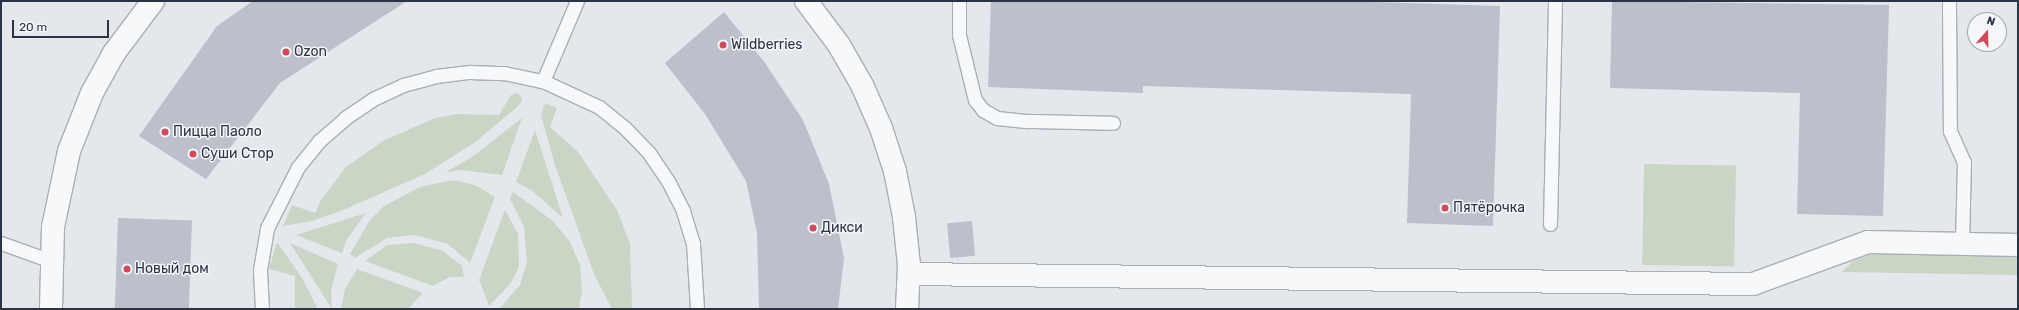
<!DOCTYPE html>
<meta charset="utf-8">
<style>
body{margin:0}
#map{position:relative;width:2019px;height:310px;overflow:hidden;background:#e4e7ec;font-family:Rubik,sans-serif}
div>[style]{position:absolute}
.green>*{inset:0;background:#c9d6c5;transform-origin:0 0}
.building>*{inset:0;background:#bbc0ca;transform-origin:0 0}
.roads{filter:drop-shadow(1px 0 #a9aeb7) drop-shadow(-1px 0 #a9aeb7) drop-shadow(0 1px #a9aeb7) drop-shadow(0 -1px #a9aeb7)}
.lane>*{height:13px;margin:-6.5px;padding:0 6.5px;transform-origin:6.5px;border-radius:6.5px;background:#f7f8fa}
.street>*{height:22px;margin:-11px;padding:0 11px;transform-origin:11px;border-radius:11px;background:#f7f8fa}
.dots>*{width:11px;height:11px;translate:-50% -50%;box-sizing:border-box;border:2px solid #f4f6f9;border-radius:50%}
span{translate:-50% -50%;white-space:nowrap;text-align:center;line-height:1.15;-webkit-text-stroke:3px #f4f6f9;paint-order:stroke}
.poi-label{font-size:14px;color:#2b3445}
.left{translate:0 -50%;text-align:left}
.frame{position:absolute;inset:0;border:2px solid #2b3445;pointer-events:none}
.north{position:absolute;left:1967px;top:12px;width:40px;height:40px;box-sizing:border-box;background:#f4f6f9;border:1px solid #a4a8b1;border-radius:50%;rotate:20deg;font-size:11px;font-weight:700;line-height:16px;text-align:center;color:#2b3445}
.north::after{content:'';display:block;margin:auto;width:14px;height:18px;background:#d1495b;clip-path:polygon(50% 0,100% 100%,50% 72%,0 100%)}
.scale{position:absolute;left:12px;top:20px;width:97px;height:18px;box-sizing:border-box;border:2px solid #2b3445;border-top:0;padding-left:5px;font-size:12px;line-height:14px;white-space:nowrap;color:#2b3445;-webkit-text-stroke:3px #f4f6f9;paint-order:stroke}
</style>
<div id="map">
<div class="green">
<i style="clip-path:polygon(517px 93px,521px 96px,522px 101px,516px 108px,474px 143px,425px 174px,343px 210px,312px 221px,283px 226px,292px 205px,315px 213px,321px 200px,346px 167px,383px 141px,435px 118px,457px 114px,499px 115px,511px 95px)"></i>
<i style="clip-path:polygon(545px 103px,557px 108px,550px 127px,578px 152px,617px 210px,630px 244px,632px 309px,612px 309px,594px 274px,555px 165px,541px 115px)"></i>
<i style="clip-path:polygon(522px 118px,502px 175px,461px 170px,446px 172px,472px 157px)"></i>
<i style="clip-path:polygon(535px 130px,563px 218px,531px 190px,516px 182px)"></i>
<i style="left:1644px;top:164px;width:92px;height:101px;rotate:1deg"></i>
<i style="clip-path:polygon(453px 180px,475px 185px,495px 197px,470px 263px,448px 244px,415px 235px,387px 238px,355px 258px,350px 254px,370px 220px,384px 206px,420px 187px)"></i>
<i style="clip-path:polygon(513px 192px,553px 221px,570px 242px,580px 265px,582px 290px,579px 309px,500px 308px,520px 285px,527px 262px,524px 227px,510px 199px)"></i>
<i style="clip-path:polygon(505px 210px,518px 234px,519px 266px,511px 283px,489px 306px,479px 280px)"></i>
<i style="clip-path:polygon(366px 213px,347px 239px,342px 253px,296px 235px)"></i>
<i style="clip-path:polygon(277px 242px,302px 278px,318px 309px,295px 309px,295px 276px,269px 269px)"></i>
<i style="clip-path:polygon(290px 243px,338px 264px,331px 291px,332px 309px)"></i>
<i style="clip-path:polygon(414px 243px,443px 251px,462px 266px,464px 277px,450px 277px,433px 286px,365px 261px,387px 245px)"></i>
<i style="clip-path:polygon(1874px 253px,2018px 255px,2018px 275px,1842px 272px,1853px 261px)"></i>
<i style="clip-path:polygon(357px 269px,423px 293px,408px 309px,341px 309px,345px 289px)"></i>
</div>
<div class="building">
<i style="clip-path:polygon(253px 1px,407px 1px,280px 83px,206px 179px,139px 136px,217px 26px)"></i>
<i style="clip-path:polygon(991px 1px,1341px 1px,1500px 6px,1493px 226px,1407px 223px,1411px 94px,1143px 86px,1143px 93px,988px 87px)"></i>
<i style="clip-path:polygon(1612px 1px,1889px 5px,1883px 216px,1797px 214px,1800px 93px,1610px 88px)"></i>
<i style="clip-path:polygon(724px 12px,765px 63px,803px 120px,829px 184px,844px 258px,838px 309px,759px 309px,757px 233px,746px 181px,705px 114px,665px 63px)"></i>
<i style="left:118px;top:218px;width:74px;height:91px;rotate:2deg"></i>
<i style="left:972px;top:221px;width:35px;height:25px;rotate:85deg"></i>
</div>
<div class="roads">
<div class="lane">
<i style="left:959px;top:1px;width:34px;rotate:90deg"></i>
<i style="left:959px;top:35px;width:67px;rotate:76.2deg"></i>
<i style="left:975px;top:100px;width:13px;rotate:51deg"></i>
<i style="left:983px;top:110px;width:16px;rotate:30deg"></i>
<i style="left:997px;top:118px;width:31px;rotate:6deg"></i>
<i style="left:1028px;top:121px;width:85px;rotate:1.3deg"></i>
<i style="left:1949px;top:1px;width:130px;rotate:89.6deg"></i>
<i style="left:1950px;top:131px;width:34px;rotate:66deg"></i>
<i style="left:1964px;top:162px;width:82px;rotate:91.4deg"></i>
<i style="left:543px;top:81px;width:87px;rotate:-67deg"></i>
<i style="left:1550px;top:224px;width:223px;rotate:-88.7deg"></i>
<i style="left:1px;top:243px;width:53px;rotate:19.8deg"></i>
<i style="left:262px;top:309px;width:39px;rotate:-93deg"></i>
<i style="left:260px;top:270px;width:43px;rotate:-80.5deg"></i>
<i style="left:267px;top:228px;width:68px;rotate:-63.1deg"></i>
<i style="left:298px;top:167px;width:33px;rotate:-51deg"></i>
<i style="left:319px;top:141px;width:35px;rotate:-41deg"></i>
<i style="left:345px;top:118px;width:34px;rotate:-34deg"></i>
<i style="left:373px;top:99px;width:33px;rotate:-25deg"></i>
<i style="left:403px;top:85px;width:34px;rotate:-15deg"></i>
<i style="left:436px;top:76px;width:34px;rotate:-7deg"></i>
<i style="left:470px;top:72px;width:34px;rotate:2deg"></i>
<i style="left:504px;top:73px;width:40px;rotate:12deg"></i>
<i style="left:543px;top:81px;width:62px;rotate:24.9deg"></i>
<i style="left:599px;top:107px;width:33px;rotate:39deg"></i>
<i style="left:625px;top:128px;width:35px;rotate:46deg"></i>
<i style="left:649px;top:153px;width:34px;rotate:56deg"></i>
<i style="left:668px;top:181px;width:34px;rotate:63deg"></i>
<i style="left:683px;top:211px;width:34px;rotate:73deg"></i>
<i style="left:693px;top:243px;width:66px;rotate:86.5deg"></i>
</div>
<div class="street">
<i style="left:806px;top:1px;width:55px;rotate:53.1deg"></i>
<i style="left:839px;top:45px;width:46px;rotate:60.1deg"></i>
<i style="left:862px;top:85px;width:47px;rotate:66.2deg"></i>
<i style="left:881px;top:128px;width:45px;rotate:72deg"></i>
<i style="left:895px;top:171px;width:47px;rotate:78.9deg"></i>
<i style="left:904px;top:217px;width:48px;rotate:84.1deg"></i>
<i style="left:909px;top:265px;width:44px;rotate:92.6deg"></i>
<i style="left:909px;top:274px;width:844px;rotate:0.68deg"></i>
<i style="left:1753px;top:284px;width:122px;rotate:-20.1deg"></i>
<i style="left:1868px;top:242px;width:150px;rotate:1.1deg"></i>
<i style="left:51px;top:309px;width:82px;rotate:-88.6deg"></i>
<i style="left:53px;top:227px;width:78px;rotate:-78.1deg"></i>
<i style="left:69px;top:151px;width:62px;rotate:-68.4deg"></i>
<i style="left:92px;top:93px;width:46px;rotate:-61.2deg"></i>
<i style="left:114px;top:53px;width:65px;rotate:-53.1deg"></i>
</div>
</div>
<div class="dots">
<i style="left:723px;top:45px;background:#d1495b"></i>
<i style="left:286px;top:52px;background:#d1495b"></i>
<i style="left:165px;top:132px;background:#d1495b"></i>
<i style="left:193px;top:154px;background:#d1495b"></i>
<i style="left:1445px;top:208px;background:#d1495b"></i>
<i style="left:813px;top:228px;background:#d1495b"></i>
<i style="left:127px;top:269px;background:#d1495b"></i>
</div>
<div class="poi-label">
<span class="left" style="left:731px;top:45px">Wildberries</span>
<span class="left" style="left:294px;top:52px">Ozon</span>
<span class="left" style="left:173px;top:132px">Пицца Паоло</span>
<span class="left" style="left:201px;top:154px">Суши Стор</span>
<span class="left" style="left:1453px;top:208px">Пятёрочка</span>
<span class="left" style="left:821px;top:228px">Дикси</span>
<span class="left" style="left:135px;top:269px">Новый дом</span>
</div>
<div class="frame"></div>
<div class="north">N</div>
<div class="scale">20 m</div>
</div>
